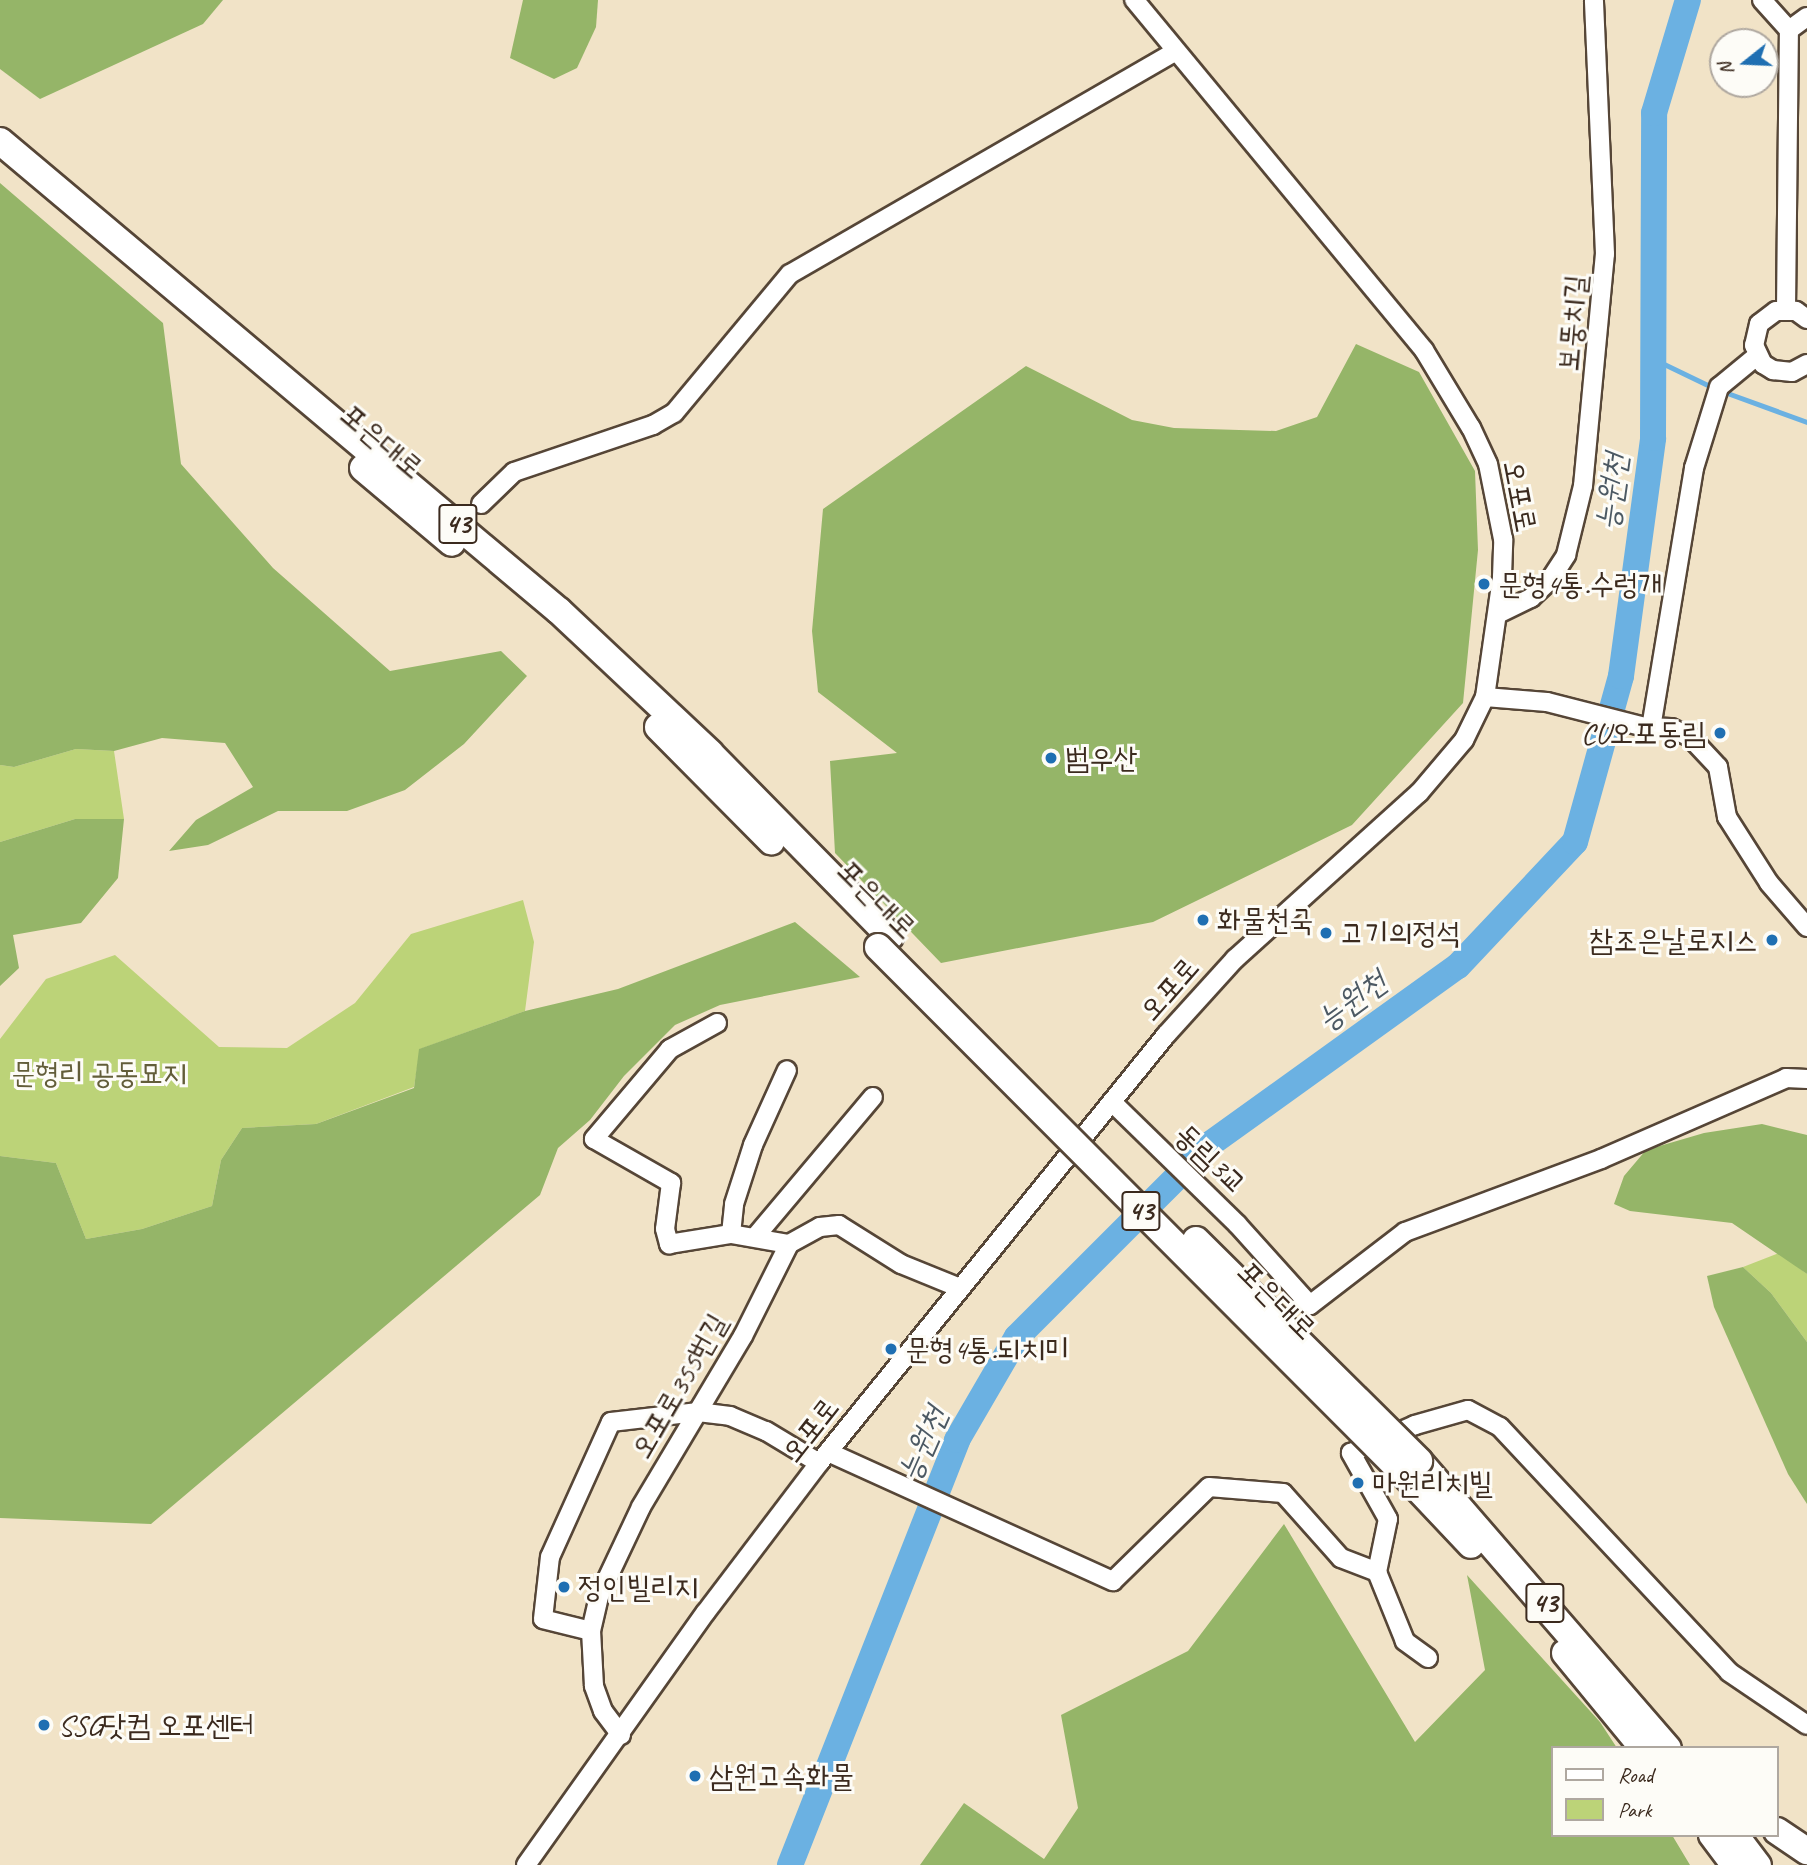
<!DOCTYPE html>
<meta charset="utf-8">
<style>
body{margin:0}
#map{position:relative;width:1807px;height:1865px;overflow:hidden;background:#f1e3c7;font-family:Caveat,"Poor Story",sans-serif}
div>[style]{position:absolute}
.green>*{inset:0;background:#bcd378}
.forest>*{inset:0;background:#95b568}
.stream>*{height:4.5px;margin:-2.25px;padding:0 2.25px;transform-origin:2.25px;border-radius:2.25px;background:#6bb1e2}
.river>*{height:26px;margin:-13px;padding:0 13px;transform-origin:13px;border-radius:13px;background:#6bb1e2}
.roads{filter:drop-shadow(2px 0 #564637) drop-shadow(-2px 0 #564637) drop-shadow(0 2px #564637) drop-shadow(0 -2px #564637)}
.minor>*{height:18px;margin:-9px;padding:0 9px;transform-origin:9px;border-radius:9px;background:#fff}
.highway>*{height:26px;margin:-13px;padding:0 13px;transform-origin:13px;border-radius:13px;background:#fff}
.bridges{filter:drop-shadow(2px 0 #564637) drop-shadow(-2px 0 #564637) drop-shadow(0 2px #564637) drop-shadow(0 -2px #564637)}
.highway-bridge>*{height:26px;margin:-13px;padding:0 13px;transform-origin:13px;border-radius:13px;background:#fff}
.dots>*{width:19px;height:19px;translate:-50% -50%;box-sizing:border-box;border:4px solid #fdfcf7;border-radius:50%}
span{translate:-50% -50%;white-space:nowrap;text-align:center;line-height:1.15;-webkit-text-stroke:6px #fdfcf7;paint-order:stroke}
.shield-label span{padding:2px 5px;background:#fdfcf7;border:2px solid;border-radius:5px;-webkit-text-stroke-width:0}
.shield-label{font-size:28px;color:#3b2a1e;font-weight:700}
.street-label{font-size:30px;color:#3b2a1e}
.poi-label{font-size:30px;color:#3b2a1e}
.left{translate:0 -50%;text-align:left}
.right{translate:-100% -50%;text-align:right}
.park-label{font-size:30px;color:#625d39}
.water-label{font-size:32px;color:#4c5963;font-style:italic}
.legend{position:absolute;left:1551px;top:1746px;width:228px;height:91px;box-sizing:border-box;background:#fdfcf7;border:2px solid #afa8a0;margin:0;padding:9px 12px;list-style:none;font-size:21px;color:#3b2a1e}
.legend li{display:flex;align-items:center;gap:14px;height:35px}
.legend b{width:35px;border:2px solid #afa8a0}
.north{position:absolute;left:1709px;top:28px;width:70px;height:70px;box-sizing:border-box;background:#fdfcf7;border:2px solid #afa8a0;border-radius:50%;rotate:252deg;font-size:19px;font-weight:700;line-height:28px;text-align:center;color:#3b2a1e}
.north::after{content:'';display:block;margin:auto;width:24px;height:32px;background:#1f6fb2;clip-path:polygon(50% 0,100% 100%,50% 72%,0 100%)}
</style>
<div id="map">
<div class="green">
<i style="clip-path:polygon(76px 749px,114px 751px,124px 819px,75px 819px,0 842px,0 765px,14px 767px)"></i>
<i style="clip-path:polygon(523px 900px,534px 942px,525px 1011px,420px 1049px,414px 1087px,316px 1124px,242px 1128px,221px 1160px,212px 1206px,142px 1229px,86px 1239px,56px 1163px,0 1156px,0 1039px,46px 979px,115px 955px,219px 1047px,287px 1048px,355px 1003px,411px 934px)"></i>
<i style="clip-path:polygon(1779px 1253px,1807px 1274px,1807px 1342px,1771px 1293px,1743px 1267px)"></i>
</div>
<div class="forest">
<i style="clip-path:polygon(0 0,223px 0,203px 24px,40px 99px,0 69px)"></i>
<i style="clip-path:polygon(523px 0,598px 0,596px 27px,577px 68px,554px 79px,510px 58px)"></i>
<i style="clip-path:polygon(0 183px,163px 323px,181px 464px,273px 568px,390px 671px,501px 651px,527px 676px,464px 744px,405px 790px,347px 811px,278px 811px,208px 845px,169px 851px,196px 820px,253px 787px,225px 743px,162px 738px,114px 751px,76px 749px,14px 767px,0 765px)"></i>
<i style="clip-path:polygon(1356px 344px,1419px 372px,1475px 471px,1478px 550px,1463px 703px,1352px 825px,1153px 922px,941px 963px,835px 853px,830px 761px,897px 753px,818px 692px,812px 631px,823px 509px,1026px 366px,1132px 420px,1174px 428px,1276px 431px,1317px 417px)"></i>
<i style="clip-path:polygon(75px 819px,124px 819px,118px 878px,81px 923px,13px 935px,19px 968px,0 986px,0 842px)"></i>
<i style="clip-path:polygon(795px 922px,860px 977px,720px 1005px,675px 1025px,624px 1076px,590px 1120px,558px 1148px,540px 1195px,151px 1524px,0 1518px,0 1156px,56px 1163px,86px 1239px,142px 1229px,212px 1206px,221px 1160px,242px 1128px,316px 1124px,414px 1088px,419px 1049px,525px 1011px,618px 989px)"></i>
<i style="clip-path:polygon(1762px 1124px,1807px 1135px,1807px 1274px,1732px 1223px,1630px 1211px,1614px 1204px,1624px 1176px,1646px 1150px,1704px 1133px)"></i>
<i style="clip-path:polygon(1743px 1267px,1771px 1293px,1807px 1342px,1807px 1504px,1788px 1474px,1714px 1307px,1707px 1276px)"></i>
<i style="clip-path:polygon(1284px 1524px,1415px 1742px,1485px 1670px,1467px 1575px,1600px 1722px,1617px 1748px,1553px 1748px,1553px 1835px,1672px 1835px,1690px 1865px,920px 1865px,964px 1803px,1044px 1859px,1078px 1808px,1061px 1715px,1188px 1651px)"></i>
</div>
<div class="stream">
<i style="left:1656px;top:360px;width:64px;rotate:25.8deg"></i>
<i style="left:1722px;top:391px;width:90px;rotate:20deg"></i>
</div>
<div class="river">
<i style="left:790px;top:1865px;width:457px;rotate:-68.5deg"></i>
<i style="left:957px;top:1440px;width:119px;rotate:-59.8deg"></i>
<i style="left:1017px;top:1337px;width:273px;rotate:-45deg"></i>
<i style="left:1210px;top:1144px;width:305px;rotate:-35.7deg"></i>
<i style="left:1458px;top:966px;width:170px;rotate:-46.7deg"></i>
<i style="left:1575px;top:842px;width:172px;rotate:-74.5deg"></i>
<i style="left:1621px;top:676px;width:240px;rotate:-82.3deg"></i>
<i style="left:1653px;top:438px;width:325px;rotate:-89.8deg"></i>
<i style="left:1654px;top:113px;width:118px;rotate:-73.3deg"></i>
</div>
<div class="roads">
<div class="minor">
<i style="left:1762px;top:0;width:40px;rotate:48deg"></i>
<i style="left:1786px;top:309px;width:279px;rotate:-89.4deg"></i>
<i style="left:1789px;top:30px;width:22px;rotate:-36deg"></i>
<i style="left:1807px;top:319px;width:14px;rotate:-144deg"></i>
<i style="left:1796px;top:311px;width:20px;rotate:180deg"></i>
<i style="left:1776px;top:311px;width:21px;rotate:143deg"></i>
<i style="left:1759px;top:324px;width:22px;rotate:103deg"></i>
<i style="left:1754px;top:345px;width:21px;rotate:65deg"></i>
<i style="left:1763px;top:364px;width:12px;rotate:31deg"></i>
<i style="left:1773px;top:370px;width:19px;rotate:6deg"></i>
<i style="left:1792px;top:372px;width:17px;rotate:-28deg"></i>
<i style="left:481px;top:504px;width:46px;rotate:-44.1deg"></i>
<i style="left:514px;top:472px;width:147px;rotate:-18.7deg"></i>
<i style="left:653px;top:425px;width:24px;rotate:-30deg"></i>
<i style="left:674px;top:413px;width:181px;rotate:-50.2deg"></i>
<i style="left:790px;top:274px;width:444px;rotate:-30deg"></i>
<i style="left:1498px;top:614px;width:37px;rotate:-26deg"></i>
<i style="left:1531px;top:598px;width:26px;rotate:-43deg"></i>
<i style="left:1550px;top:580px;width:30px;rotate:-57deg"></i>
<i style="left:1566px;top:555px;width:71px;rotate:-76.2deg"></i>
<i style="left:1583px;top:486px;width:233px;rotate:-84.6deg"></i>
<i style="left:1605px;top:254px;width:254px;rotate:-92.5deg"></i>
<i style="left:1485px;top:697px;width:62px;rotate:4.6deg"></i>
<i style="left:1547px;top:702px;width:101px;rotate:14.3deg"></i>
<i style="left:1645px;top:727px;width:26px;rotate:2deg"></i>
<i style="left:1671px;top:728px;width:21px;rotate:25deg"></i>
<i style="left:1690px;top:737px;width:41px;rotate:47deg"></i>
<i style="left:1718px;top:767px;width:51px;rotate:79.8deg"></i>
<i style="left:1727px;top:817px;width:78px;rotate:57.5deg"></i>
<i style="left:1769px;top:883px;width:58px;rotate:49.2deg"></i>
<i style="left:1651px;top:728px;width:264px;rotate:-80.6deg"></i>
<i style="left:1694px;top:468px;width:85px;rotate:-72.8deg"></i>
<i style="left:1719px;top:387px;width:50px;rotate:-39.4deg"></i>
<i style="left:717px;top:1023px;width:54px;rotate:151deg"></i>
<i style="left:670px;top:1049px;width:118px;rotate:130.2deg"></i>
<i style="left:594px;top:1139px;width:89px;rotate:29.7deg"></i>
<i style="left:671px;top:1183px;width:46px;rotate:97.4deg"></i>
<i style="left:665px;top:1229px;width:16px;rotate:75deg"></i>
<i style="left:669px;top:1244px;width:63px;rotate:-9.2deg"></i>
<i style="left:731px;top:1234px;width:59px;rotate:9.8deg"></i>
<i style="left:1112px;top:1102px;width:175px;rotate:44.3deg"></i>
<i style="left:1237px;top:1224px;width:109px;rotate:48deg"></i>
<i style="left:1310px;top:1305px;width:120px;rotate:-37.5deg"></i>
<i style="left:1405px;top:1232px;width:209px;rotate:-20.4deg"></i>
<i style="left:1601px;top:1159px;width:202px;rotate:-23.6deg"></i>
<i style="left:1786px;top:1078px;width:21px;rotate:3deg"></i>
<i style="left:731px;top:1234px;width:30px;rotate:-84deg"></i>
<i style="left:734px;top:1204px;width:62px;rotate:-72.1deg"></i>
<i style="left:753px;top:1145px;width:82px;rotate:-65.6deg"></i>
<i style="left:755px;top:1237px;width:183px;rotate:-49.9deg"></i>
<i style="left:828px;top:1452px;width:313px;rotate:24.4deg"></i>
<i style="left:1113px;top:1581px;width:134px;rotate:-44.4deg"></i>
<i style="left:1209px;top:1487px;width:74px;rotate:4.6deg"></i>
<i style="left:1283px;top:1493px;width:87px;rotate:48.3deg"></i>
<i style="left:1341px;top:1558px;width:39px;rotate:21deg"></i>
<i style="left:591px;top:1631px;width:49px;rotate:-166deg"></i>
<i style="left:543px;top:1619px;width:62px;rotate:-83.6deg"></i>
<i style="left:550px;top:1557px;width:148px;rotate:-65.7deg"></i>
<i style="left:611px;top:1422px;width:88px;rotate:-6.6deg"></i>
<i style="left:698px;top:1412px;width:32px;rotate:7deg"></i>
<i style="left:730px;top:1416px;width:39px;rotate:23deg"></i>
<i style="left:766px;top:1431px;width:62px;rotate:31.1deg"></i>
<i style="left:1428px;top:1658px;width:29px;rotate:-144deg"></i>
<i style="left:1405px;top:1641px;width:74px;rotate:-112.1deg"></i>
<i style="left:1377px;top:1572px;width:54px;rotate:-78.3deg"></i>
<i style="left:1388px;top:1519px;width:76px;rotate:-119.3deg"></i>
<i style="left:1351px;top:1453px;width:70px;rotate:-23.6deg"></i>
<i style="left:1415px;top:1425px;width:55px;rotate:-15.8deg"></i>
<i style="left:1468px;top:1410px;width:36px;rotate:28deg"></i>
<i style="left:1500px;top:1427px;width:335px;rotate:46.9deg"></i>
<i style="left:1729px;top:1672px;width:94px;rotate:34.2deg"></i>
<i style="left:621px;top:1735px;width:30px;rotate:-127deg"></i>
<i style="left:603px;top:1711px;width:27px;rotate:-110deg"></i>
<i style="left:594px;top:1686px;width:55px;rotate:-93.1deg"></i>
<i style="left:591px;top:1631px;width:36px;rotate:-77deg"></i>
<i style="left:599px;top:1596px;width:98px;rotate:-64.7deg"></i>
<i style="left:641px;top:1507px;width:199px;rotate:-59.2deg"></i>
<i style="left:743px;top:1336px;width:103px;rotate:-63.4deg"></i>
<i style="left:789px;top:1244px;width:35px;rotate:-29deg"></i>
<i style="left:820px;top:1227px;width:19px;rotate:-6deg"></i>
<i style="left:839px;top:1225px;width:73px;rotate:32.2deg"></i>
<i style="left:901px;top:1264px;width:64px;rotate:22.1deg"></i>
<i style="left:526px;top:1865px;width:310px;rotate:-54.6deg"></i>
<i style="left:706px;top:1612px;width:187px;rotate:-52.8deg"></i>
<i style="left:819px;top:1463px;width:551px;rotate:-50.97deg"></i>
<i style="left:1166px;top:1035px;width:103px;rotate:-47.8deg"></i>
<i style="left:1235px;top:959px;width:248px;rotate:-42.1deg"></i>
<i style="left:1419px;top:793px;width:70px;rotate:-49.7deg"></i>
<i style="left:1464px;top:740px;width:48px;rotate:-64deg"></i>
<i style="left:1485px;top:697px;width:121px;rotate:-81.9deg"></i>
<i style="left:1502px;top:577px;width:38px;rotate:-88deg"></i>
<i style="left:1503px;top:539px;width:76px;rotate:-101.3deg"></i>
<i style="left:1488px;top:464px;width:40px;rotate:-115deg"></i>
<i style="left:1471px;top:428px;width:91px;rotate:-121.1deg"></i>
<i style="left:1424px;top:350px;width:455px;rotate:-129.6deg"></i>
</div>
<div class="highway">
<i style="left:0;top:141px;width:730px;rotate:40.06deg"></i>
<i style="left:559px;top:611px;width:207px;rotate:43.2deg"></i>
<i style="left:710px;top:753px;width:257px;rotate:45.5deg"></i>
<i style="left:363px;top:468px;width:116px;rotate:40.1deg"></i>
<i style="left:658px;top:727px;width:161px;rotate:45.3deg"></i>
<i style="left:1419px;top:1461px;width:380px;rotate:49.1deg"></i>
<i style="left:1405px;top:1475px;width:96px;rotate:46.7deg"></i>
<i style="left:1565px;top:1653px;width:123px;rotate:50.6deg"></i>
<i style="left:1777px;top:1831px;width:36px;rotate:34deg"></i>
<i style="left:1712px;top:1835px;width:38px;rotate:53deg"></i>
<i style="left:1735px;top:1835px;width:38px;rotate:53deg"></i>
</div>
</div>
<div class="bridges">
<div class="highway-bridge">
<i style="left:878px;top:947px;width:746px;rotate:45.05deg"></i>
<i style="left:1196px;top:1240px;width:314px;rotate:44.7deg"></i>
</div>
</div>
<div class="dots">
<i style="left:1484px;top:584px;background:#1f6fb2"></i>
<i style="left:1720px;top:733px;background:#1f6fb2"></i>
<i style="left:1051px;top:758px;background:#1f6fb2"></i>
<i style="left:1203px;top:920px;background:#1f6fb2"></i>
<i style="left:1326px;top:933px;background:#1f6fb2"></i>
<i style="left:1772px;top:940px;background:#1f6fb2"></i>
<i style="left:891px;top:1349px;background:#1f6fb2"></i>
<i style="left:1358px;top:1483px;background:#1f6fb2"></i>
<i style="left:564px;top:1587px;background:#1f6fb2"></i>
<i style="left:44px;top:1725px;background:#1f6fb2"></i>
<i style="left:695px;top:1776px;background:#1f6fb2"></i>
</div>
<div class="shield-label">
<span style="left:458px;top:524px">43</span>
<span style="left:1141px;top:1211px">43</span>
<span style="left:1545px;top:1603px">43</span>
</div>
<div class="street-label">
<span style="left:1572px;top:323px;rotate:-85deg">보뚱치길</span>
<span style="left:382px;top:441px;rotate:40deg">포은대로</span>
<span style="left:1520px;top:496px;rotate:79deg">오포로</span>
<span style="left:877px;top:899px;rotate:45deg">포은대로</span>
<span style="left:1169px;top:989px;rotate:-49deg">오포로</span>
<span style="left:1211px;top:1159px;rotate:44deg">동림3교</span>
<span style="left:1277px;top:1300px;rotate:45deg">포은대로</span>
<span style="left:679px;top:1386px;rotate:-60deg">오포로355번길</span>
<span style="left:810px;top:1430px;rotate:-52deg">오포로</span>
</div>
<div class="poi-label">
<span class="left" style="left:1498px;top:584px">문형4통.수렁개</span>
<span class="right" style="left:1706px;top:733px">CU오포동림</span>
<span class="left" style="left:1065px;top:758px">범우산</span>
<span class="left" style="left:1217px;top:920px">화물천국</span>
<span class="left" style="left:1340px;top:933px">고기의정석</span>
<span class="right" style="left:1758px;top:940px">참조은날로지스</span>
<span class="left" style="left:905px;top:1349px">문형4통.되치미</span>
<span class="left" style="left:1372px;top:1483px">마원리치빌</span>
<span class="left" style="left:578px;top:1587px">정인빌리지</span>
<span class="left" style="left:58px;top:1725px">SSG닷컴 오포센터</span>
<span class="left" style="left:709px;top:1776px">삼원고속화물</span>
</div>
<div class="park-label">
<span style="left:99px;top:1073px">문형리 공동묘지</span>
</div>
<div class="water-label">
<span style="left:1612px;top:492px;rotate:-82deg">능원천</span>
<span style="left:1352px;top:1001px;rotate:-36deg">능원천</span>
<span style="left:923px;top:1444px;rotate:-66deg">능원천</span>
</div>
<ul class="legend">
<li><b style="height:9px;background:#fff"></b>Road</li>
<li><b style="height:19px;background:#bcd378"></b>Park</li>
</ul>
<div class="north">N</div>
</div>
